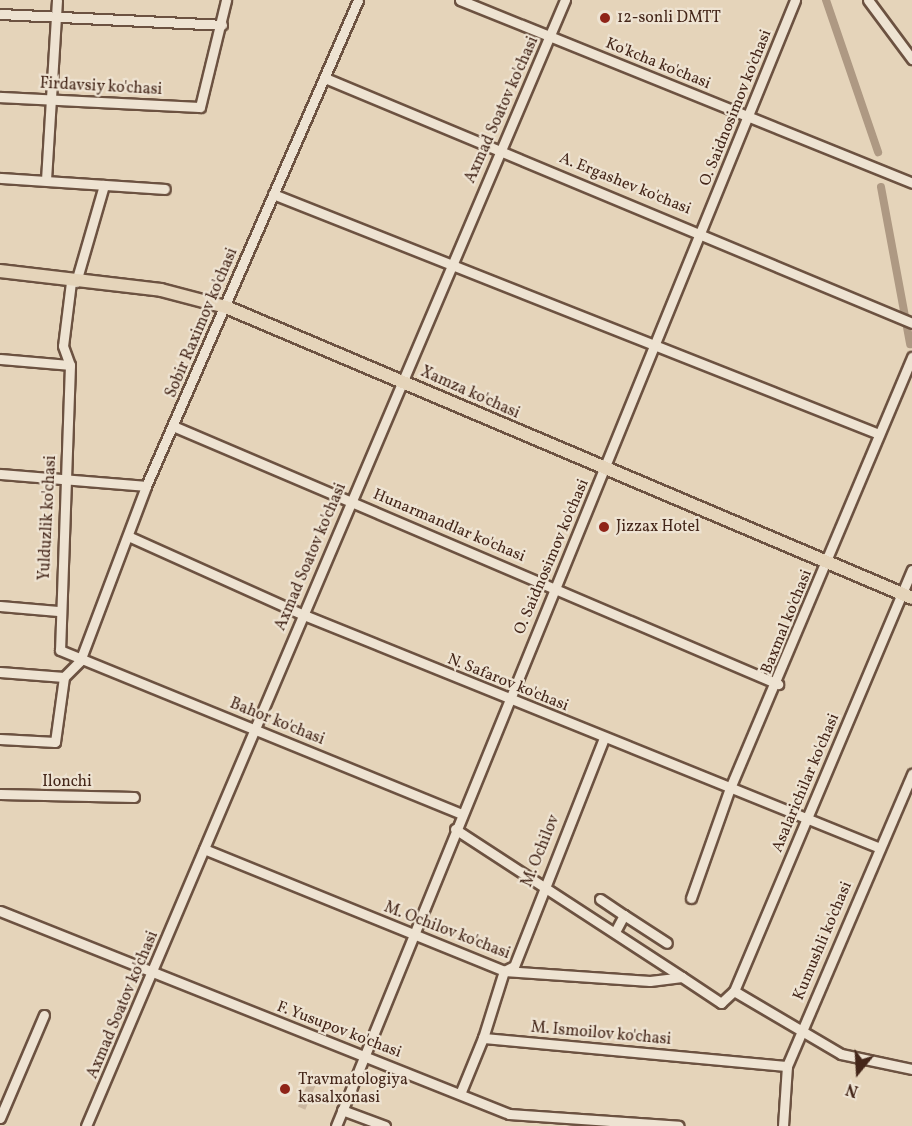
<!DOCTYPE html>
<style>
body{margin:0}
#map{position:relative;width:912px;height:1126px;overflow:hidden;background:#e5d4ba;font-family:Vollkorn,serif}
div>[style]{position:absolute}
.green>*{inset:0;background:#cab69f;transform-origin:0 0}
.canal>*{height:8px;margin:-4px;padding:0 4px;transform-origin:4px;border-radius:4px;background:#ae9983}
.roads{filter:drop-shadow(2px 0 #6c5241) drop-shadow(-2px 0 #6c5241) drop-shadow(0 2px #6c5241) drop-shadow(0 -2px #6c5241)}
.minor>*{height:9px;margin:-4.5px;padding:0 4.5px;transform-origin:4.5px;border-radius:4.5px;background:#eee3d2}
.major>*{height:12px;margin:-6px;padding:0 6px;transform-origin:6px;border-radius:6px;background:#e5d4ba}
.dots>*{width:16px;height:16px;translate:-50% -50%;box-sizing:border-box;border:3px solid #eee3d2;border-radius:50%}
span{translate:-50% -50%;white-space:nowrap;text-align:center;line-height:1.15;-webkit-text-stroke:4.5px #eee3d2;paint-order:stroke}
.poi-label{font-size:16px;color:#442619}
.left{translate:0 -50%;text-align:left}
.street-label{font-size:16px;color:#442619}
.north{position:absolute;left:828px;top:1042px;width:60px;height:60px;-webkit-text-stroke:4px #eee3d2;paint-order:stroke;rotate:198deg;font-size:16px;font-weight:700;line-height:24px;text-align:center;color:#442619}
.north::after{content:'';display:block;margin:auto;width:21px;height:27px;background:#442619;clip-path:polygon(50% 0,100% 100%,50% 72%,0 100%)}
</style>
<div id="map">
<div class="green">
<i style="left:310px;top:1078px;width:8px;height:31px;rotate:23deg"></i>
</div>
<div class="canal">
<i style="left:826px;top:0;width:161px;rotate:71.1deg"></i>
<i style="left:881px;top:187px;width:160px;rotate:79.5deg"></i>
</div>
<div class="roads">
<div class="minor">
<i style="left:460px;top:0;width:488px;rotate:22deg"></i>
<i style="left:868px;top:0;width:74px;rotate:53.3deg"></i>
<i style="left:0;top:14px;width:222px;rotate:2.8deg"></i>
<i style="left:325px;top:78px;width:636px;rotate:22.65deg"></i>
<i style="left:0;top:97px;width:200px;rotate:2.9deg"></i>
<i style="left:200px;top:107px;width:110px;rotate:-76.3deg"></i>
<i style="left:0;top:178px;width:165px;rotate:3.8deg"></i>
<i style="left:46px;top:180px;width:180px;rotate:-86.5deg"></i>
<i style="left:273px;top:194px;width:652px;rotate:21.61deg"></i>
<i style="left:71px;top:282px;width:64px;rotate:97.1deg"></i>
<i style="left:63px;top:346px;width:20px;rotate:70deg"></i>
<i style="left:70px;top:365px;width:285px;rotate:92deg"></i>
<i style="left:60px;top:650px;width:433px;rotate:22.2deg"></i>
<i style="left:76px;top:282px;width:101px;rotate:-73.9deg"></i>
<i style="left:0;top:359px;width:70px;rotate:4.9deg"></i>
<i style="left:173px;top:426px;width:658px;rotate:23.1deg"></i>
<i style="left:0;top:474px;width:146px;rotate:4.7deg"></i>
<i style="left:128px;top:536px;width:193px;rotate:24.2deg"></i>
<i style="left:304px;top:615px;width:621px;rotate:22.02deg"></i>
<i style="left:0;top:606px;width:58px;rotate:4.9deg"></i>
<i style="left:0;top:672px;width:64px;rotate:4.5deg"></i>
<i style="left:64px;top:677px;width:23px;rotate:-45deg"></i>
<i style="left:80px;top:661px;width:187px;rotate:-69.3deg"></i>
<i style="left:146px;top:486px;width:530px;rotate:-66.43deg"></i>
<i style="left:604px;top:738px;width:245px;rotate:111.5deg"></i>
<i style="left:514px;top:966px;width:11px;rotate:153deg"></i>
<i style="left:504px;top:971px;width:70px;rotate:107.4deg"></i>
<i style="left:483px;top:1038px;width:305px;rotate:5.3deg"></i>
<i style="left:0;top:739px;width:55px;rotate:3.1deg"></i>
<i style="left:55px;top:742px;width:66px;rotate:-82.1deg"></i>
<i style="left:0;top:794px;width:134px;rotate:1.3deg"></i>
<i style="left:455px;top:829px;width:271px;rotate:33.1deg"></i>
<i style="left:204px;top:849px;width:324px;rotate:22.1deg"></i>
<i style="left:504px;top:971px;width:146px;rotate:3.9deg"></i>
<i style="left:650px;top:981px;width:32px;rotate:-7deg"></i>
<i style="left:682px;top:977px;width:47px;rotate:33.7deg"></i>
<i style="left:721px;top:1003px;width:18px;rotate:-43deg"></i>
<i style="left:734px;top:991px;width:457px;rotate:-67.1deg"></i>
<i style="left:691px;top:898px;width:117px;rotate:-70.5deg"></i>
<i style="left:730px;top:788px;width:468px;rotate:-67.1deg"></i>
<i style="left:600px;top:899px;width:29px;rotate:34deg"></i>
<i style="left:0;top:911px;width:548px;rotate:21.74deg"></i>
<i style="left:509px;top:1114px;width:170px;rotate:4deg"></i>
<i style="left:616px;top:930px;width:17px;rotate:-62deg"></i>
<i style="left:624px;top:915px;width:51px;rotate:33.1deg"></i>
<i style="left:734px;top:991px;width:124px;rotate:30.5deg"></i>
<i style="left:841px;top:1054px;width:73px;rotate:11.9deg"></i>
<i style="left:460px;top:1094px;width:61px;rotate:-67.7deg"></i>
<i style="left:342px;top:1110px;width:46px;rotate:20.4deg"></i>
<i style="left:0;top:1118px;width:112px;rotate:-66.9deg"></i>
<i style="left:86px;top:1126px;width:1224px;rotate:-66.96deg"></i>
<i style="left:336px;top:1126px;width:1216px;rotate:-67.82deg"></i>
<i style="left:783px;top:1126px;width:60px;rotate:-86.2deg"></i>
<i style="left:787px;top:1066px;width:318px;rotate:-66.8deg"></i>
</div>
<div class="major">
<i style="left:0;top:271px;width:162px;rotate:6.7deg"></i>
<i style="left:161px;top:290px;width:67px;rotate:14.7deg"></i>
<i style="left:226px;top:307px;width:745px;rotate:22.99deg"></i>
</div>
</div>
<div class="dots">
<i style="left:605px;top:18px;background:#8f2418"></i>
<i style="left:604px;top:527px;background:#8f2418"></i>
<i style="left:285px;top:1089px;background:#8f2418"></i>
</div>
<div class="poi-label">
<span class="left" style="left:617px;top:18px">12-sonli DMTT</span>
<span class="left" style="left:616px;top:527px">Jizzax Hotel</span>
<span class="left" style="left:298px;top:1089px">Travmatologiya<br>kasalxonasi</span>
</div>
<div class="street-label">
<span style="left:658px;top:64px;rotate:22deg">Ko'kcha ko'chasi</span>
<span style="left:101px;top:87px;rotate:3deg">Firdavsiy ko'chasi</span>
<span style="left:736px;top:108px;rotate:-68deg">O. Saidnosimov ko'chasi</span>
<span style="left:502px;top:110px;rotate:-66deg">Axmad Soatov ko'chasi</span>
<span style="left:625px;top:184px;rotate:22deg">A. Ergashev ko'chasi</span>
<span style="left:202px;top:323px;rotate:-67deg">Sobir Raximov ko'chasi</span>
<span style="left:470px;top:393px;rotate:24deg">Xamza ko'chasi</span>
<span style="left:48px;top:518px;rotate:-87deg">Yulduzlik ko'chasi</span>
<span style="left:449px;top:526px;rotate:23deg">Hunarmandlar ko'chasi</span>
<span style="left:311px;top:557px;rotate:-67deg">Axmad Soatov ko'chasi</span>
<span style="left:552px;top:557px;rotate:-67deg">O. Saidnosimov ko'chasi</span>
<span style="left:787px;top:622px;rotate:-68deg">Baxmal ko'chasi</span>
<span style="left:508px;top:683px;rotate:22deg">N. Safarov ko'chasi</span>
<span style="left:277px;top:722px;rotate:22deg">Bahor ko'chasi</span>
<span style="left:67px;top:782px">Ilonchi</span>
<span style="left:806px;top:783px;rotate:-67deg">Asalarichilar ko'chasi</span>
<span style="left:541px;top:851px;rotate:-68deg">M. Ochilov</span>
<span style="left:447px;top:931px;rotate:21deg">M. Ochilov ko'chasi</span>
<span style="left:823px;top:941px;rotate:-67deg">Kumushli ko'chasi</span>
<span style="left:123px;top:1005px;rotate:-67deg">Axmad Soatov ko'chasi</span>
<span style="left:339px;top:1030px;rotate:21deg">F. Yusupov ko'chasi</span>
<span style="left:601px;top:1034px;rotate:5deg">M. Ismoilov ko'chasi</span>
</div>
<div class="north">N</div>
</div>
